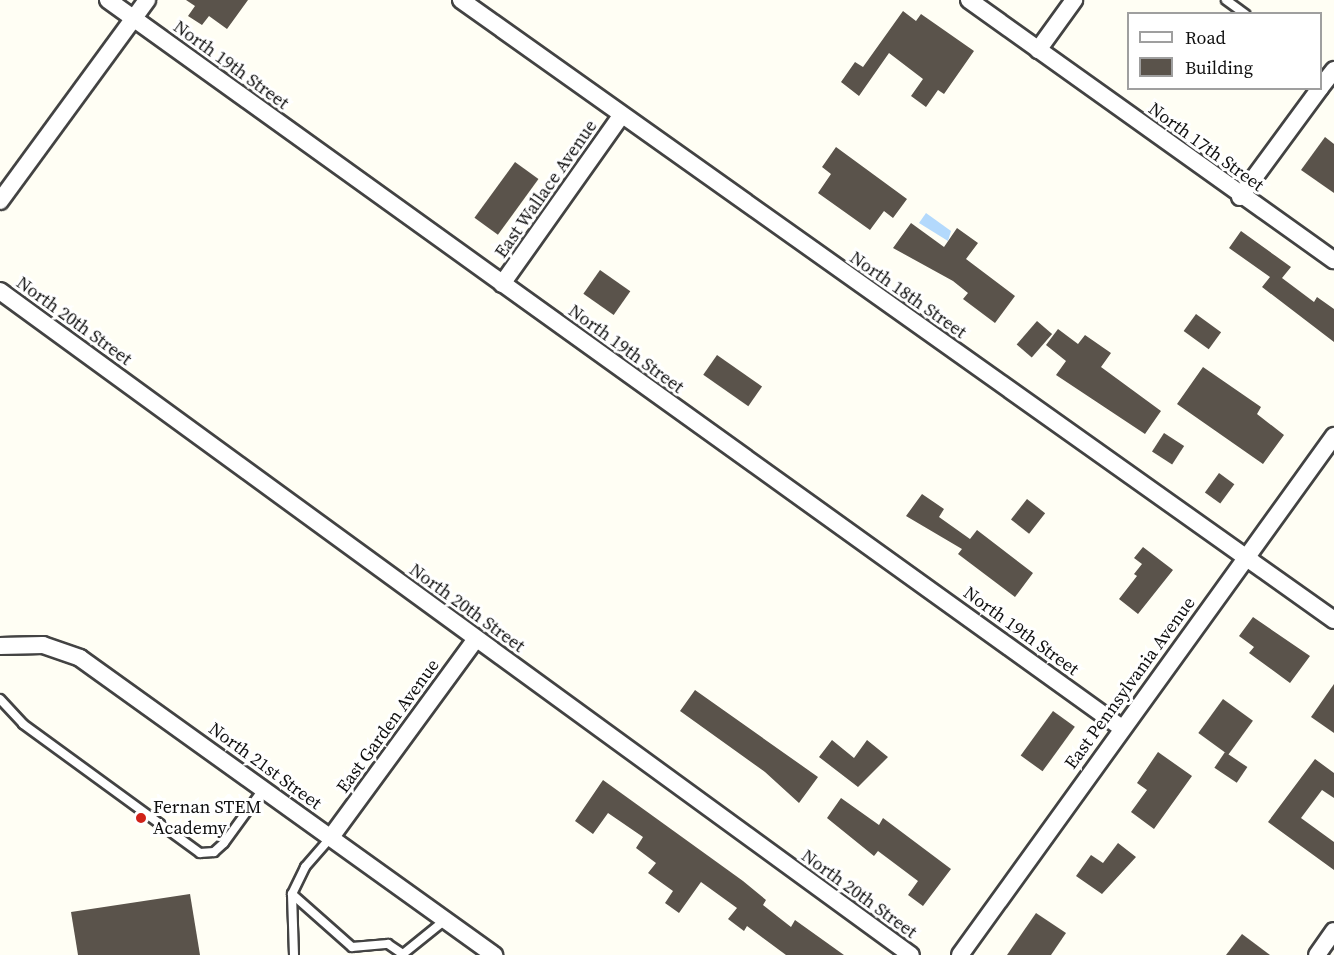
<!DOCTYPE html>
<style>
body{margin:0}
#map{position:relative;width:1334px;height:955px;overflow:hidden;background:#fffef4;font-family:"Source Serif 4",serif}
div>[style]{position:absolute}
.water>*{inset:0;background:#b3d9fc}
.building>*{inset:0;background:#5a534b;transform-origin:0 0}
.roads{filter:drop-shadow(2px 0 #434343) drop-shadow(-2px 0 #434343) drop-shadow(0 2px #434343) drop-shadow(0 -2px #434343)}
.service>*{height:8px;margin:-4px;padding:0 4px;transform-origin:4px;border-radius:4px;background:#fff}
.minor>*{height:16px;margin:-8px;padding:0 8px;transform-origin:8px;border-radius:8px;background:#fff}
.dots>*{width:16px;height:16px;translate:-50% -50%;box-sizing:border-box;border:3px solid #fff;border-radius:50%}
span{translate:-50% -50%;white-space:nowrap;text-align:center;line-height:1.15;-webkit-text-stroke:6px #fff;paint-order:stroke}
.street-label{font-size:18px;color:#101010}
.poi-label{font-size:18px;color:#101010}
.left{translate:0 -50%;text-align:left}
.legend{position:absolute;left:1127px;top:12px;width:195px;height:78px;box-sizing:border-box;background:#fff;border:2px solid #9f9f9f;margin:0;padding:8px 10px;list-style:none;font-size:18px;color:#101010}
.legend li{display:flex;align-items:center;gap:12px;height:30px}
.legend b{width:30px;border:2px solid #9f9f9f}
</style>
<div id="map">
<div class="water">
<i style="clip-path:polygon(926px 213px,951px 231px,948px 241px,919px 223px)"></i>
</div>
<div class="building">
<i style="clip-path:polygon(186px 0,248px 0,227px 29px,209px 16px,202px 25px,188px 16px,195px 6px)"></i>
<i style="clip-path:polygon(903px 11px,916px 21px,921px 14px,974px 51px,944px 94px,938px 90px,926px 107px,911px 96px,923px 79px,889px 53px,859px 96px,841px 82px,855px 62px,863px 67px)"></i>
<i style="clip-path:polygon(1325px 137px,1334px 144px,1334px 193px,1301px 170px)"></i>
<i style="clip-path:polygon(836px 147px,907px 199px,893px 218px,884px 211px,870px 230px,818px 193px,831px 174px,822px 167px)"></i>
<i style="left:515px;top:162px;width:29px;height:69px;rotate:36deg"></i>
<i style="clip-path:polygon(911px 223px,944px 247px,957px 228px,978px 243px,966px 259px,1015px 296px,995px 323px,963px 299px,968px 293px,953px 281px,893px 248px)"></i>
<i style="clip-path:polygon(1241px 231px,1291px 267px,1282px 278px,1314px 302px,1317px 297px,1334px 309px,1334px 342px,1262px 287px,1270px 277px,1229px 248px)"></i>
<i style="left:600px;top:270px;width:37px;height:29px;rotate:35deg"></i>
<i style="left:1196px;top:314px;width:31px;height:21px;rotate:36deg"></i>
<i style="left:1037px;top:321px;width:20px;height:31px;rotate:41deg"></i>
<i style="clip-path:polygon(1058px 329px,1078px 344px,1085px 335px,1111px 353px,1101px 367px,1161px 411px,1145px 434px,1056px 375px,1066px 361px,1046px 345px)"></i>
<i style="left:717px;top:355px;width:55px;height:24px;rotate:35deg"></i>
<i style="clip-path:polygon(1203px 367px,1261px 407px,1257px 414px,1284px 435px,1263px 464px,1177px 404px)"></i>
<i style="left:1164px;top:433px;width:24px;height:22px;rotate:33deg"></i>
<i style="left:1219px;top:473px;width:19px;height:24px;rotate:36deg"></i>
<i style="clip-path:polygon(922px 494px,944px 509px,939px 517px,970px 539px,977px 530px,1033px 573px,1015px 597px,958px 554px,962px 549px,906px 516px)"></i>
<i style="left:1027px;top:499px;width:23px;height:26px;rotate:38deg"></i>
<i style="clip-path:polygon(1143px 547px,1173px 570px,1138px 614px,1119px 599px,1137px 576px,1134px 574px,1142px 564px,1134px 558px)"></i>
<i style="clip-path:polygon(1253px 617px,1310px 656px,1290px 683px,1249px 653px,1254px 647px,1239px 636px)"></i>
<i style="clip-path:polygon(1334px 684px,1334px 733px,1311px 717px)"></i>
<i style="clip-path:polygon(695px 690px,818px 777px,799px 803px,765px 772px,680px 711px)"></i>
<i style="left:1223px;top:699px;width:37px;height:42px;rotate:36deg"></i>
<i style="left:1053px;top:711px;width:27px;height:55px;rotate:36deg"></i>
<i style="clip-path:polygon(832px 740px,854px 758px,867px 740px,888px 757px,858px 787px,819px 757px)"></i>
<i style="clip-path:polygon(1158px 752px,1192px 776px,1154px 829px,1131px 812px,1147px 790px,1137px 783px)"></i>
<i style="left:1225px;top:752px;width:27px;height:19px;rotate:34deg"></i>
<i style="clip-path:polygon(1315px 759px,1334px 773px,1334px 798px,1322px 790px,1301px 818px,1334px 842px,1334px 870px,1268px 822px)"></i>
<i style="clip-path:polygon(603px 780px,743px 881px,766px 900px,763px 905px,791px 927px,795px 920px,844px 955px,786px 955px,747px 926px,744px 931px,728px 919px,737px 908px,701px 882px,679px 913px,665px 903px,673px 891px,648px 873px,656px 863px,636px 848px,643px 837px,608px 813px,593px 834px,575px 821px)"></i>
<i style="clip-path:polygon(841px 798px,879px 825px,883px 818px,951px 869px,923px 906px,908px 895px,918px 881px,878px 851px,874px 856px,827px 818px)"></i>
<i style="clip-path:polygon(1118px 843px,1136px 857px,1102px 894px,1076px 876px,1091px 855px,1103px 863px)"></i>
<i style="clip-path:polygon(190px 894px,200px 955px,78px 955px,71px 912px)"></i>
<i style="clip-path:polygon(1036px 913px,1066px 933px,1051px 955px,1007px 955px)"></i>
<i style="clip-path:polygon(1242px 934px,1270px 955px,1226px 955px)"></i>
</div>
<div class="roads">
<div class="service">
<i style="left:1226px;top:0;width:24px;rotate:36deg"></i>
<i style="left:0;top:699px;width:34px;rotate:47deg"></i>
<i style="left:23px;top:724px;width:219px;rotate:36.1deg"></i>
<i style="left:200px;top:853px;width:14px;rotate:-4deg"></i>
<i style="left:214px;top:852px;width:13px;rotate:-42deg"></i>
<i style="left:224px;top:843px;width:68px;rotate:-54deg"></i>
<i style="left:292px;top:894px;width:80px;rotate:41.5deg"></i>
<i style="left:352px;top:947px;width:36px;rotate:-5deg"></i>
<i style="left:388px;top:944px;width:18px;rotate:34deg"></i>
<i style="left:403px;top:954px;width:54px;rotate:-39deg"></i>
<i style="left:294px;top:955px;width:61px;rotate:-91.9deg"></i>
<i style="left:292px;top:894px;width:30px;rotate:-64deg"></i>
<i style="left:305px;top:867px;width:40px;rotate:-49deg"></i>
</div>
<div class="minor">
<i style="left:108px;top:0;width:1248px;rotate:35.68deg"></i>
<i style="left:461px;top:0;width:1071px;rotate:35.38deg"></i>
<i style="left:969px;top:0;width:448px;rotate:35.5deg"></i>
<i style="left:1038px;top:50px;width:62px;rotate:-54.2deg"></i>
<i style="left:1320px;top:88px;width:23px;rotate:-52deg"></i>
<i style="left:1240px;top:197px;width:135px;rotate:-53.7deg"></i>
<i style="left:0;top:201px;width:249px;rotate:-53.8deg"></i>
<i style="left:502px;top:284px;width:206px;rotate:-54.7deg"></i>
<i style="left:0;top:291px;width:1127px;rotate:36.09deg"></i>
<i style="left:0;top:646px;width:43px;rotate:-1.3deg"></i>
<i style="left:43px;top:645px;width:39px;rotate:19deg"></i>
<i style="left:80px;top:658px;width:510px;rotate:35.66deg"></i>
<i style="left:331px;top:837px;width:245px;rotate:-53.8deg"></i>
<i style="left:960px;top:955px;width:640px;rotate:-54.22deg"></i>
<i style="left:1317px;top:955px;width:29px;rotate:-55deg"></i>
</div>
</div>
<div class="dots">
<i style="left:141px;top:818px;background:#d02219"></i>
</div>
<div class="street-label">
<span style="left:231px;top:65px;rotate:36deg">North 19th Street</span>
<span style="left:1206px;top:147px;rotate:36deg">North 17th Street</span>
<span style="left:546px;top:189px;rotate:-55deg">East Wallace Avenue</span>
<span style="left:908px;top:295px;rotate:35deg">North 18th Street</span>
<span style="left:74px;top:321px;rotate:36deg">North 20th Street</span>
<span style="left:626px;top:349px;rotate:36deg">North 19th Street</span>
<span style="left:467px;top:608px;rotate:36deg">North 20th Street</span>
<span style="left:1021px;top:631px;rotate:36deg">North 19th Street</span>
<span style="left:1130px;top:683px;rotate:-54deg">East Pennsylvania Avenue</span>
<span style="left:388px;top:726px;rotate:-54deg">East Garden Avenue</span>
<span style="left:265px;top:766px;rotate:36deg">North 21st Street</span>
<span style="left:859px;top:894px;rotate:36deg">North 20th Street</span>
</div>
<div class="poi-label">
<span class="left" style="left:153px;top:818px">Fernan STEM<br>Academy</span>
</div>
<ul class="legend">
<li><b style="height:8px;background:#fff"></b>Road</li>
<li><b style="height:16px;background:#5a534b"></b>Building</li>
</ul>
</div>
